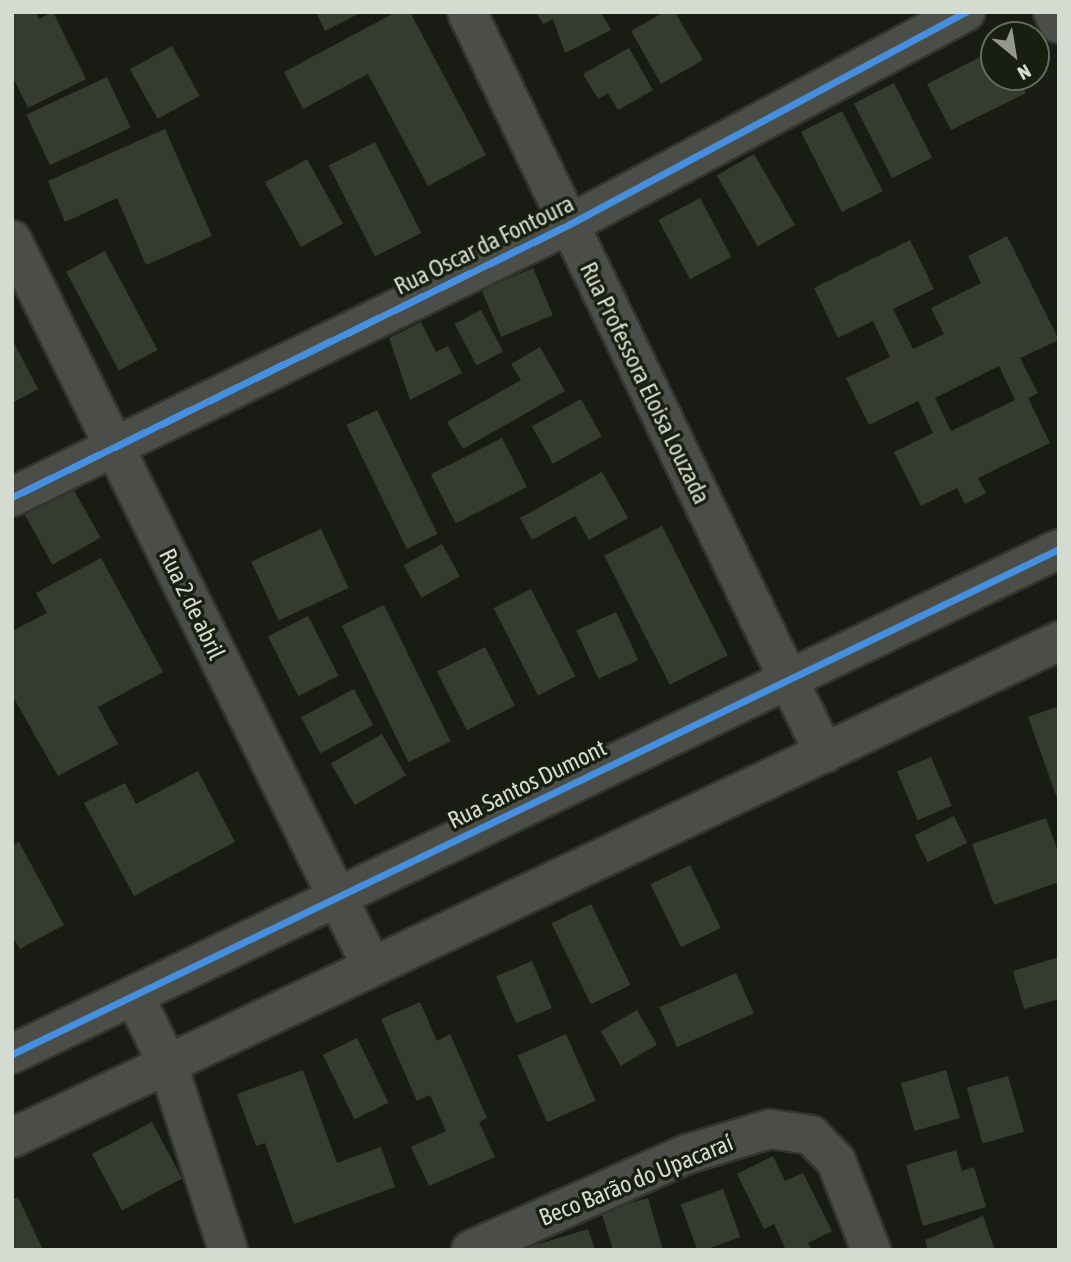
<!DOCTYPE html>
<meta charset="utf-8">
<style>
body{margin:0}
#map{position:relative;width:1071px;height:1262px;overflow:hidden;background:#181c14;font-family:"Asap Condensed",sans-serif}
div>[style]{position:absolute}
.building>*{inset:0;background:#363b2f;transform-origin:0 0}
.roads{filter:drop-shadow(2px 0 #32352f) drop-shadow(-2px 0 #32352f) drop-shadow(0 2px #32352f) drop-shadow(0 -2px #32352f)}
.minor>*{height:38px;margin:-19px;padding:0 19px;transform-origin:19px;border-radius:19px;background:#4b4e48}
.cycleway>*{height:7px;margin:-3.5px;padding:0 3.5px;transform-origin:3.5px;border-radius:3.5px;background:#468fdf}
span{translate:-50% -50%;white-space:nowrap;text-align:center;line-height:1.15;-webkit-text-stroke:7px #191f10;paint-order:stroke}
.street-label{font-size:24px;color:#d6dbd1}
.frame{position:absolute;inset:0;border:14px solid #d6dbd1;pointer-events:none}
.north{position:absolute;left:980px;top:21px;width:70px;height:70px;box-sizing:border-box;background:#191f10;border:2px solid #656a5d;border-radius:50%;rotate:150deg;font-size:19px;font-weight:700;line-height:28px;text-align:center;color:#d6dbd1}
.north::after{content:'';display:block;margin:auto;width:24px;height:32px;background:#94988f;clip-path:polygon(50% 0,100% 100%,50% 72%,0 100%)}
</style>
<div id="map">
<div class="building">
<i style="clip-path:polygon(12px 12px,36px 12px,39px 19px,53px 12px,86px 79px,28px 108px,12px 76px)"></i>
<i style="clip-path:polygon(316px 12px,362px 12px,325px 31px)"></i>
<i style="clip-path:polygon(396px 12px,410px 12px,486px 155px,428px 186px,368px 74px,303px 109px,284px 72px)"></i>
<i style="clip-path:polygon(536px 12px,601px 12px,611px 30px,565px 53px,553px 19px,543px 24px)"></i>
<i style="clip-path:polygon(664px 12px,675px 12px,703px 60px,661px 84px,631px 31px)"></i>
<i style="left:172px;top:46px;width:57px;height:48px;rotate:61deg"></i>
<i style="clip-path:polygon(629px 48px,653px 90px,618px 110px,608px 93px,598px 99px,583px 74px)"></i>
<i style="clip-path:polygon(994px 50px,994px 77px,1018px 77px,1026px 93px,951px 130px,927px 84px)"></i>
<i style="left:107px;top:77px;width:56px;height:89px;rotate:65deg"></i>
<i style="left:894px;top:83px;width:84px;height:45px;rotate:63deg"></i>
<i style="left:842px;top:111px;width:90px;height:46px;rotate:63deg"></i>
<i style="clip-path:polygon(165px 129px,212px 236px,146px 265px,117px 198px,65px 222px,48px 181px)"></i>
<i style="left:375px;top:142px;width:102px;height:52px;rotate:63deg"></i>
<i style="left:754px;top:154px;width:82px;height:43px;rotate:60deg"></i>
<i style="left:307px;top:159px;width:74px;height:48px;rotate:61deg"></i>
<i style="left:700px;top:198px;width:67px;height:47px;rotate:62deg"></i>
<i style="clip-path:polygon(evenodd,1007px 236px,1059px 340px,1020px 358px,1038px 393px,1028px 398px,1050px 443px,978px 478px,986px 493px,965px 504px,957px 488px,921px 506px,894px 452px,933px 433px,918px 401px,869px 425px,846px 378px,890px 357px,873px 321px,838px 338px,814px 288px,910px 240px,934px 289px,893px 309px,913px 349px,944px 334px,931px 308px,981px 283px,968px 256px,1007px 236px,999px 366px,1015px 400px,951px 431px,935px 398px,999px 366px)"></i>
<i style="left:105px;top:251px;width:112px;height:44px;rotate:62deg"></i>
<i style="left:533px;top:268px;width:51px;height:56px;rotate:67deg"></i>
<i style="left:481px;top:310px;width:47px;height:30px;rotate:62deg"></i>
<i style="clip-path:polygon(421px 322px,436px 352px,448px 346px,462px 373px,410px 400px,389px 338px)"></i>
<i style="clip-path:polygon(12px 339px,38px 389px,12px 403px)"></i>
<i style="clip-path:polygon(540px 347px,565px 391px,463px 449px,447px 422px,521px 380px,511px 364px)"></i>
<i style="left:581px;top:399px;width:43px;height:56px;rotate:61deg"></i>
<i style="left:377px;top:410px;width:138px;height:34px;rotate:64deg"></i>
<i style="left:502px;top:438px;width:55px;height:80px;rotate:63deg"></i>
<i style="clip-path:polygon(602px 472px,628px 518px,589px 540px,575px 516px,532px 540px,520px 518px)"></i>
<i style="left:69px;top:481px;width:65px;height:55px;rotate:61deg"></i>
<i style="left:662px;top:526px;width:145px;height:65px;rotate:63deg"></i>
<i style="left:321px;top:529px;width:65px;height:77px;rotate:65deg"></i>
<i style="left:442px;top:544px;width:37px;height:44px;rotate:61deg"></i>
<i style="clip-path:polygon(101px 558px,163px 672px,98px 707px,118px 744px,58px 776px,12px 695px,12px 631px,47px 613px,36px 593px)"></i>
<i style="left:531px;top:589px;width:98px;height:42px;rotate:63deg"></i>
<i style="left:384px;top:605px;width:152px;height:47px;rotate:64deg"></i>
<i style="left:616px;top:612px;width:53px;height:44px;rotate:65deg"></i>
<i style="left:308px;top:616px;width:67px;height:45px;rotate:63deg"></i>
<i style="left:485px;top:647px;width:66px;height:54px;rotate:63deg"></i>
<i style="left:354px;top:689px;width:41px;height:60px;rotate:62deg"></i>
<i style="clip-path:polygon(1059px 706px,1059px 801px,1058px 801px,1028px 717px)"></i>
<i style="left:382px;top:734px;width:48px;height:59px;rotate:60deg"></i>
<i style="left:931px;top:757px;width:53px;height:37px;rotate:67deg"></i>
<i style="clip-path:polygon(198px 771px,235px 842px,134px 896px,84px 803px,125px 783px,136px 804px)"></i>
<i style="left:954px;top:816px;width:30px;height:44px;rotate:64deg"></i>
<i style="clip-path:polygon(1046px 818px,1059px 854px,1059px 882px,994px 905px,972px 844px)"></i>
<i style="clip-path:polygon(19px 842px,64px 925px,20px 949px,12px 936px,12px 846px)"></i>
<i style="left:690px;top:865px;width:70px;height:44px;rotate:64deg"></i>
<i style="left:591px;top:904px;width:90px;height:44px;rotate:64deg"></i>
<i style="clip-path:polygon(1059px 957px,1059px 999px,1024px 1009px,1013px 971px)"></i>
<i style="left:532px;top:961px;width:51px;height:39px;rotate:67deg"></i>
<i style="left:736px;top:973px;width:44px;height:84px;rotate:66deg"></i>
<i style="clip-path:polygon(420px 1002px,437px 1041px,450px 1034px,487px 1118px,479px 1122px,495px 1157px,429px 1186px,411px 1147px,446px 1131px,430px 1095px,417px 1101px,381px 1019px)"></i>
<i style="left:637px;top:1010px;width:40px;height:42px;rotate:60deg"></i>
<i style="left:566px;top:1034px;width:73px;height:53px;rotate:66deg"></i>
<i style="left:357px;top:1038px;width:72px;height:38px;rotate:64deg"></i>
<i style="clip-path:polygon(303px 1070px,337px 1163px,381px 1147px,395px 1187px,294px 1224px,265px 1143px,256px 1146px,237px 1094px)"></i>
<i style="left:946px;top:1070px;width:50px;height:47px;rotate:74deg"></i>
<i style="left:1008px;top:1076px;width:58px;height:43px;rotate:74deg"></i>
<i style="left:152px;top:1122px;width:64px;height:68px;rotate:62deg"></i>
<i style="clip-path:polygon(956px 1150px,962px 1171px,974px 1167px,986px 1207px,923px 1226px,906px 1165px)"></i>
<i style="clip-path:polygon(773px 1156px,785px 1181px,803px 1173px,832px 1231px,808px 1243px,812px 1250px,786px 1250px,774px 1224px,764px 1229px,737px 1174px)"></i>
<i style="left:723px;top:1189px;width:51px;height:45px;rotate:70deg"></i>
<i style="clip-path:polygon(18px 1197px,43px 1250px,12px 1250px,12px 1200px)"></i>
<i style="clip-path:polygon(648px 1198px,663px 1250px,613px 1250px,601px 1211px)"></i>
<i style="clip-path:polygon(983px 1216px,995px 1250px,928px 1250px,925px 1240px)"></i>
<i style="clip-path:polygon(588px 1229px,595px 1250px,522px 1250px,522px 1249px)"></i>
</div>
<div class="roads">
<div class="minor">
<i style="left:467px;top:12px;width:823px;rotate:64.28deg"></i>
<i style="left:1053px;top:12px;width:13px;rotate:63deg"></i>
<i style="left:12px;top:240px;width:811px;rotate:63.66deg"></i>
<i style="left:12px;top:497px;width:619px;rotate:-26.07deg"></i>
<i style="left:568px;top:225px;width:451px;rotate:-28.2deg"></i>
<i style="left:134px;top:995px;width:78px;rotate:64.1deg"></i>
<i style="left:168px;top:1065px;width:194px;rotate:72deg"></i>
<i style="left:12px;top:1054px;width:1162px;rotate:-25.75deg"></i>
<i style="left:12px;top:1138px;width:1159px;rotate:-25.39deg"></i>
<i style="left:471px;top:1250px;width:236px;rotate:-24deg"></i>
<i style="left:687px;top:1154px;width:87px;rotate:-16.8deg"></i>
<i style="left:770px;top:1129px;width:41px;rotate:8.3deg"></i>
<i style="left:811px;top:1135px;width:36px;rotate:46deg"></i>
<i style="left:836px;top:1161px;width:96px;rotate:68.5deg"></i>
</div>
</div>
<div class="cycleway">
<i style="left:12px;top:497px;width:619px;rotate:-26.07deg"></i>
<i style="left:568px;top:225px;width:451px;rotate:-28.2deg"></i>
<i style="left:12px;top:1054px;width:1162px;rotate:-25.75deg"></i>
</div>
<div class="street-label">
<span style="left:484px;top:245px;rotate:-26deg">Rua Oscar da Fontoura</span>
<span style="left:645px;top:383px;rotate:64deg">Rua Professora Eloisa Louzada</span>
<span style="left:192px;top:604px;rotate:64deg">Rua 2 de abril</span>
<span style="left:527px;top:784px;rotate:-26deg">Rua Santos Dumont</span>
<span style="left:636px;top:1180px;rotate:-22deg">Beco Barão do Upacaraí</span>
</div>
<div class="frame"></div>
<div class="north">N</div>
</div>
